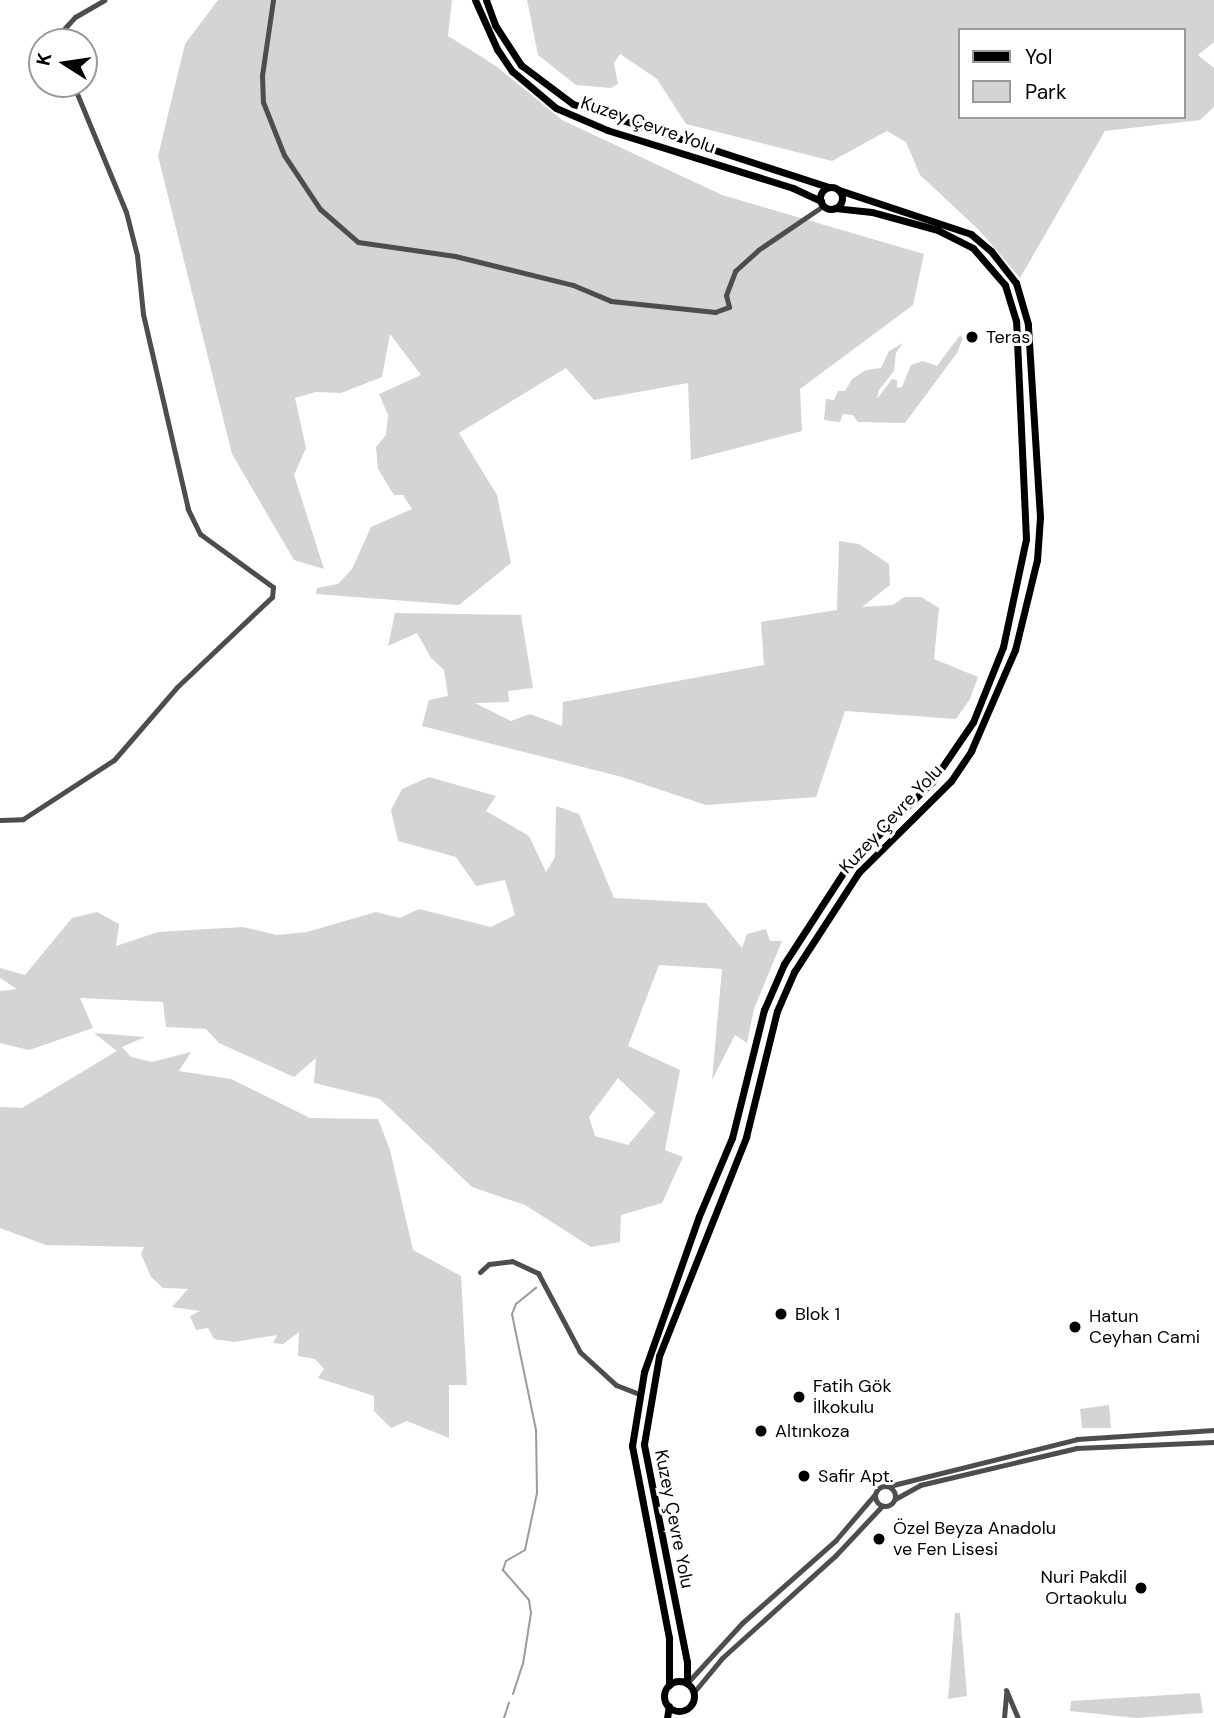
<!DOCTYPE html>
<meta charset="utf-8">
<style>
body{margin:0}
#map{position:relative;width:1214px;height:1718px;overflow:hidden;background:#fff;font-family:"DM Sans",sans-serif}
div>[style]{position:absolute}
.green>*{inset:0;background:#d4d4d4}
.stream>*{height:2px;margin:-1px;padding:0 1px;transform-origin:1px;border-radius:1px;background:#9b9b9b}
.minor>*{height:5px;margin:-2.5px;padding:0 2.5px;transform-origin:2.5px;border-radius:2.5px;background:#4d4d4d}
.minor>.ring{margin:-2.5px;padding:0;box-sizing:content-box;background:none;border:5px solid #4d4d4d;border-radius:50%}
.major>*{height:7px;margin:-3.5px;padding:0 3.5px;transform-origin:3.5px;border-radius:3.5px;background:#000}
.major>.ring{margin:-3.5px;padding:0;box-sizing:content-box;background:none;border:7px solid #000;border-radius:50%}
.dots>*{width:19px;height:19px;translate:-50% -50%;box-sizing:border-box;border:4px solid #fff;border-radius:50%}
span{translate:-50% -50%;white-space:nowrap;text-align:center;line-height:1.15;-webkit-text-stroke:6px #fff;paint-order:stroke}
.street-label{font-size:18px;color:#000}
.poi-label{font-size:18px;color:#000}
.left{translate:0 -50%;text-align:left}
.right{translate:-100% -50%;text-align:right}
.legend{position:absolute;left:958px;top:28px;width:228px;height:91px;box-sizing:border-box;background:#fff;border:2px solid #999;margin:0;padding:9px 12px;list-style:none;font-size:21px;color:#000}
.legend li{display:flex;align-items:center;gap:14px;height:35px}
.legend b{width:35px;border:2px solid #999}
.north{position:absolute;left:28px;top:28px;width:70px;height:70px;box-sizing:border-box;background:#fff;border:2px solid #999;border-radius:50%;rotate:282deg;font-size:19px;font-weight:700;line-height:28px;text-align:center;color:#000}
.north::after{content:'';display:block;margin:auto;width:24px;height:32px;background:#000;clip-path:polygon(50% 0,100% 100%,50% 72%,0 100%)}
</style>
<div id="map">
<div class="green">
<i style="clip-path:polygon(218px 0,452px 0,448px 36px,496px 66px,562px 120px,722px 195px,924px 254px,913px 305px,800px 389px,802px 431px,691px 460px,688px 383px,594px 400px,566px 368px,459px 433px,497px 495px,511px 563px,459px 605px,316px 594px,317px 588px,338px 584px,352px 569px,371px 527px,412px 509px,403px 495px,394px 495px,378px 469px,376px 447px,386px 435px,388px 415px,379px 394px,421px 375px,390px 334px,382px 377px,341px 393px,316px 392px,295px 398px,306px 448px,294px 475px,324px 569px,294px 560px,232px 454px,158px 156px,185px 44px)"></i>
<i style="clip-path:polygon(evenodd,527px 0,1214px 0,1214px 42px,1198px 55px,1214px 68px,1214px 107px,1200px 120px,1105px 131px,1020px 278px,979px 230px,920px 175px,906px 142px,887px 131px,832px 161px,686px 124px,657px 79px,620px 54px,614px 63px,618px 84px,611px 88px,576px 85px,538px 55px,527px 0,960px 30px,1184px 30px,1184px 117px,960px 117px,960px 30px)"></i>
<i style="clip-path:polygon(960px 335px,963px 338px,957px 353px,905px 423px,858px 422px,853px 415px,843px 414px,840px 422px,824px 420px,826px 399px,834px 400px,838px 391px,845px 391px,852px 379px,866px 370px,881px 368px,889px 351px,903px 343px,896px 353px,894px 371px,879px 390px,877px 399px,892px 379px,897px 380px,897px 388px,902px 387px,911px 365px,923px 361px,937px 366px)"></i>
<i style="clip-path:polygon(839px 541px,859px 544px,889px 564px,890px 585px,862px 607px,893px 605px,904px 597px,921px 597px,939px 608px,934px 659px,978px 677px,970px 699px,956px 719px,845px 711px,816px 797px,706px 805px,622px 777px,422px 726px,429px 700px,448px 696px,444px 670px,431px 658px,417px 633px,388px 646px,395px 613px,521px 615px,533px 688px,508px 691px,509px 702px,475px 703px,511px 721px,530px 714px,562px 726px,563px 702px,764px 665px,761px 622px,837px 610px)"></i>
<i style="clip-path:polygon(evenodd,429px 777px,496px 796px,486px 811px,529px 836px,546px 872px,555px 857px,556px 806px,579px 814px,614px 898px,706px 903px,742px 948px,747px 934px,766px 929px,770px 941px,782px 941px,754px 1009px,747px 1043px,735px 1035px,712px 1080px,722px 969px,659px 965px,628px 1046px,680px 1070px,665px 1150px,683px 1157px,662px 1203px,621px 1215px,620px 1242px,591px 1247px,525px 1205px,472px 1187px,380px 1099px,314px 1083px,316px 1058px,294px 1077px,219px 1043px,206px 1029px,166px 1027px,163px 1002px,80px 998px,93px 1028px,29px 1050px,0 1043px,0 991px,17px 989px,0 978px,0 968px,25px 975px,72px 918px,97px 912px,119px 924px,116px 946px,158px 932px,243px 927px,277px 935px,307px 932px,376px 912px,400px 918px,419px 909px,491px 927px,515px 915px,505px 880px,476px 886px,456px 857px,398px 841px,391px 810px,402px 789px,429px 777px,618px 1078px,655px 1113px,628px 1145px,595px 1136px,589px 1117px,618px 1078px)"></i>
<i style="clip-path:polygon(94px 1033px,145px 1037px,122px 1047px,131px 1057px,152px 1062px,191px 1052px,179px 1071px,231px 1079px,310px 1118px,378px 1119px,390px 1150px,413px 1250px,461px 1276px,467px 1385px,449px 1385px,449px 1438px,407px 1421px,391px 1428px,374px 1411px,374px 1396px,318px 1378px,324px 1369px,315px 1359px,298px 1356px,299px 1332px,283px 1344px,273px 1343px,277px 1335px,234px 1342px,214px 1339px,208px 1328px,196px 1330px,190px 1316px,200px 1311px,172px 1307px,188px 1289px,163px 1288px,151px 1277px,141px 1254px,144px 1247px,46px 1245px,0 1228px,0 1107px,22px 1108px,117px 1051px)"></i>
<i style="clip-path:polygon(1109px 1405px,1111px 1428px,1082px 1428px,1080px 1409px)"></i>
<i style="clip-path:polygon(955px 1613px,960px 1613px,967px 1696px,948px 1699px)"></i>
<i style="clip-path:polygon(1200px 1693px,1203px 1713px,1136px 1718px,1070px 1711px,1071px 1701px)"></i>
</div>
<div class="stream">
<i style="left:513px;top:1694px;width:32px;rotate:-72deg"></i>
<i style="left:523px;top:1664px;width:52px;rotate:-81.1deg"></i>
<i style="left:531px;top:1613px;width:13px;rotate:-99deg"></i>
<i style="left:529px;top:1600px;width:40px;rotate:-131deg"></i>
<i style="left:503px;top:1570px;width:9px;rotate:-72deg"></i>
<i style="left:506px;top:1561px;width:22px;rotate:-30deg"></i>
<i style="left:525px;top:1550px;width:58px;rotate:-78.1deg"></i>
<i style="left:537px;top:1493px;width:63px;rotate:-90.9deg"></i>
<i style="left:536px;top:1430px;width:118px;rotate:-101.7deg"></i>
<i style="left:512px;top:1314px;width:11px;rotate:-68deg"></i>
<i style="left:516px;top:1304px;width:26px;rotate:-39deg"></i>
<i style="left:504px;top:1718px;width:16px;rotate:-72deg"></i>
</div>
<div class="minor">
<i style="left:273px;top:0;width:76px;rotate:98.3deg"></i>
<i style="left:262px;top:75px;width:27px;rotate:88deg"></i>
<i style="left:263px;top:102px;width:57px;rotate:68.4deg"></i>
<i style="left:284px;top:155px;width:65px;rotate:56.3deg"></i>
<i style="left:320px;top:209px;width:50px;rotate:41deg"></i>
<i style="left:358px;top:242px;width:98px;rotate:8.2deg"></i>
<i style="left:455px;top:256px;width:122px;rotate:13.8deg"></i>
<i style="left:573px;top:285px;width:41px;rotate:22.8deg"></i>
<i style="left:611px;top:301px;width:105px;rotate:6deg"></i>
<i style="left:715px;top:312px;width:15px;rotate:-20deg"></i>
<i style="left:729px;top:307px;width:12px;rotate:-104deg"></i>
<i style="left:726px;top:295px;width:26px;rotate:-69deg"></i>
<i style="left:735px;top:271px;width:31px;rotate:-42deg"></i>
<i style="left:758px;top:250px;width:78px;rotate:-34.1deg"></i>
<i style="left:62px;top:42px;width:14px;rotate:-78deg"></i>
<i style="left:65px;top:28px;width:15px;rotate:-48deg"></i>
<i style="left:75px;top:17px;width:34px;rotate:-30deg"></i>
<i style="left:0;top:820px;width:23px;rotate:-2deg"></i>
<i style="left:23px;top:819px;width:108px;rotate:-33deg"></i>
<i style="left:114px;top:760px;width:96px;rotate:-49.2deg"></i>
<i style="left:177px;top:687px;width:131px;rotate:-43.5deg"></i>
<i style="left:272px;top:597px;width:10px;rotate:-84deg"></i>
<i style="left:273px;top:587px;width:90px;rotate:-144deg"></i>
<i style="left:200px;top:534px;width:28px;rotate:-116deg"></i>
<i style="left:188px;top:509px;width:200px;rotate:-103deg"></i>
<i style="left:143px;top:314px;width:59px;rotate:-95.8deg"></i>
<i style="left:137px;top:255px;width:44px;rotate:-104.3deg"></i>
<i style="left:126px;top:212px;width:139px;rotate:-112.5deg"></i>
<i style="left:480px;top:1272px;width:12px;rotate:-42deg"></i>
<i style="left:489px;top:1264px;width:23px;rotate:-7deg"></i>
<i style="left:512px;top:1261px;width:29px;rotate:25deg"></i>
<i style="left:538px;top:1273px;width:89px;rotate:62deg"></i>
<i style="left:580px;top:1352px;width:49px;rotate:42.5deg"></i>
<i style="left:616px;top:1385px;width:26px;rotate:21deg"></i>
<i class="ring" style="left:875px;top:1486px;width:15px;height:15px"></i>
<i style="left:889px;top:1486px;width:194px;rotate:-14deg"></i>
<i style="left:1077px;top:1439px;width:137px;rotate:-3.8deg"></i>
<i style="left:895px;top:1499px;width:29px;rotate:-29deg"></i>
<i style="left:920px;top:1485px;width:160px;rotate:-13.3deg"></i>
<i style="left:1076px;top:1448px;width:138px;rotate:-2.5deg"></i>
<i style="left:688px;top:1682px;width:80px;rotate:-47.5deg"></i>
<i style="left:742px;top:1623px;width:124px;rotate:-41.4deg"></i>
<i style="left:835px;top:1541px;width:62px;rotate:-49.6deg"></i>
<i style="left:1006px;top:1690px;width:30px;rotate:67deg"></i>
<i style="left:694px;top:1692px;width:44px;rotate:-50.5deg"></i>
<i style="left:722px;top:1658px;width:152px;rotate:-42.1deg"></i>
<i style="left:835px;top:1556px;width:69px;rotate:-46.8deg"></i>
<i style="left:1004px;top:1718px;width:25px;rotate:-85deg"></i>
</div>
<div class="major">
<i style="left:475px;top:0;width:54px;rotate:65.8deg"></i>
<i style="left:497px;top:49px;width:27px;rotate:56deg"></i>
<i style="left:512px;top:71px;width:57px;rotate:40.1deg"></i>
<i style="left:556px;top:108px;width:56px;rotate:23.3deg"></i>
<i style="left:607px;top:130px;width:195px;rotate:17.3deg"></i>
<i style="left:793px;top:188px;width:31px;rotate:25deg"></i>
<i style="left:486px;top:0;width:27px;rotate:70deg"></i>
<i style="left:495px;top:25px;width:48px;rotate:57deg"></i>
<i style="left:521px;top:65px;width:65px;rotate:36.9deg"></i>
<i style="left:573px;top:104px;width:269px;rotate:18deg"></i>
<i class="ring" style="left:820px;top:187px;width:15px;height:15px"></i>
<i class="ring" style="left:664px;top:1681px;width:23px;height:23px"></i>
<i style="left:687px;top:1683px;width:21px;rotate:-90deg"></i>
<i style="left:687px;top:1662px;width:222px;rotate:-101.2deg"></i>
<i style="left:644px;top:1444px;width:89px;rotate:-80.3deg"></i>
<i style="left:659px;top:1356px;width:236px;rotate:-68.3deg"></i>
<i style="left:746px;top:1137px;width:130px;rotate:-76.2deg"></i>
<i style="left:777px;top:1011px;width:43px;rotate:-66.4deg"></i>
<i style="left:794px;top:972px;width:119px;rotate:-57deg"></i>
<i style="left:859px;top:872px;width:129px;rotate:-44.7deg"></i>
<i style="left:951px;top:781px;width:36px;rotate:-56deg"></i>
<i style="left:971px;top:751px;width:110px;rotate:-66.5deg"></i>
<i style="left:1015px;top:650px;width:93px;rotate:-76.3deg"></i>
<i style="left:1037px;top:560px;width:43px;rotate:-86deg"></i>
<i style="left:1040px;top:517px;width:193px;rotate:-93.6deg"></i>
<i style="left:1028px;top:324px;width:43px;rotate:-106.3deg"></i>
<i style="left:1016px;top:283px;width:41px;rotate:-128deg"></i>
<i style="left:991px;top:251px;width:26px;rotate:-140deg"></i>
<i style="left:971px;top:234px;width:139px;rotate:-161.6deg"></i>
<i style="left:669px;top:1685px;width:47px;rotate:-90deg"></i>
<i style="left:669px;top:1638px;width:196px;rotate:-100.9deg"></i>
<i style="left:632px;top:1446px;width:75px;rotate:-80.8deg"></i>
<i style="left:644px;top:1372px;width:165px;rotate:-70.6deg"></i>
<i style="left:699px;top:1216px;width:85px;rotate:-67.1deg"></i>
<i style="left:732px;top:1138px;width:132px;rotate:-76deg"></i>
<i style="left:764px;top:1010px;width:50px;rotate:-66.5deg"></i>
<i style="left:784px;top:964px;width:119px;rotate:-57deg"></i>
<i style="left:849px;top:864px;width:117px;rotate:-44.7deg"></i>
<i style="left:932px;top:782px;width:73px;rotate:-55.7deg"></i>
<i style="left:973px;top:722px;width:81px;rotate:-68.2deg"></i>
<i style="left:1003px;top:647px;width:110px;rotate:-78deg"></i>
<i style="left:1026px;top:539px;width:218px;rotate:-92.6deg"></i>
<i style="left:1016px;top:321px;width:38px;rotate:-107deg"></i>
<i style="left:1005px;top:285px;width:49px;rotate:-130.9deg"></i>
<i style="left:973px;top:248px;width:39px;rotate:-153deg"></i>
<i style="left:938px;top:230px;width:68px;rotate:-164.7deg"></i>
<i style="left:872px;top:212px;width:37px;rotate:-174deg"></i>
<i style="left:667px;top:1718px;width:12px;rotate:-81deg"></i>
</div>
<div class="dots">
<i style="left:972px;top:337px;background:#000"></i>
<i style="left:781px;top:1314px;background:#000"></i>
<i style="left:1075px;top:1327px;background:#000"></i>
<i style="left:799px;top:1397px;background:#000"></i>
<i style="left:761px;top:1431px;background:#000"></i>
<i style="left:804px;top:1476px;background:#000"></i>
<i style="left:879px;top:1539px;background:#000"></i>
<i style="left:1141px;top:1588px;background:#000"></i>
</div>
<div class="street-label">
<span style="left:648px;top:125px;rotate:19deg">Kuzey Çevre Yolu</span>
<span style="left:891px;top:819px;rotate:-47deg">Kuzey Çevre Yolu</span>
<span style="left:674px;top:1519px;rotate:79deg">Kuzey Çevre Yolu</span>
</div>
<div class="poi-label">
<span class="left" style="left:986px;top:337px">Teras</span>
<span class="left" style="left:795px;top:1314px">Blok 1</span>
<span class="left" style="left:1089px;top:1327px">Hatun<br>Ceyhan Cami</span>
<span class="left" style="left:813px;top:1397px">Fatih Gök<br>İlkokulu</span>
<span class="left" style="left:775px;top:1431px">Altınkoza</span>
<span class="left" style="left:818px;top:1476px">Safir Apt.</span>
<span class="left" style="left:893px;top:1539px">Özel Beyza Anadolu<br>ve Fen Lisesi</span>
<span class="right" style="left:1127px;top:1588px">Nuri Pakdil<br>Ortaokulu</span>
</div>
<ul class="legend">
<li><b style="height:9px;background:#000"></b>Yol</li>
<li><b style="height:19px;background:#d4d4d4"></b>Park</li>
</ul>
<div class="north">K</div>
</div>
